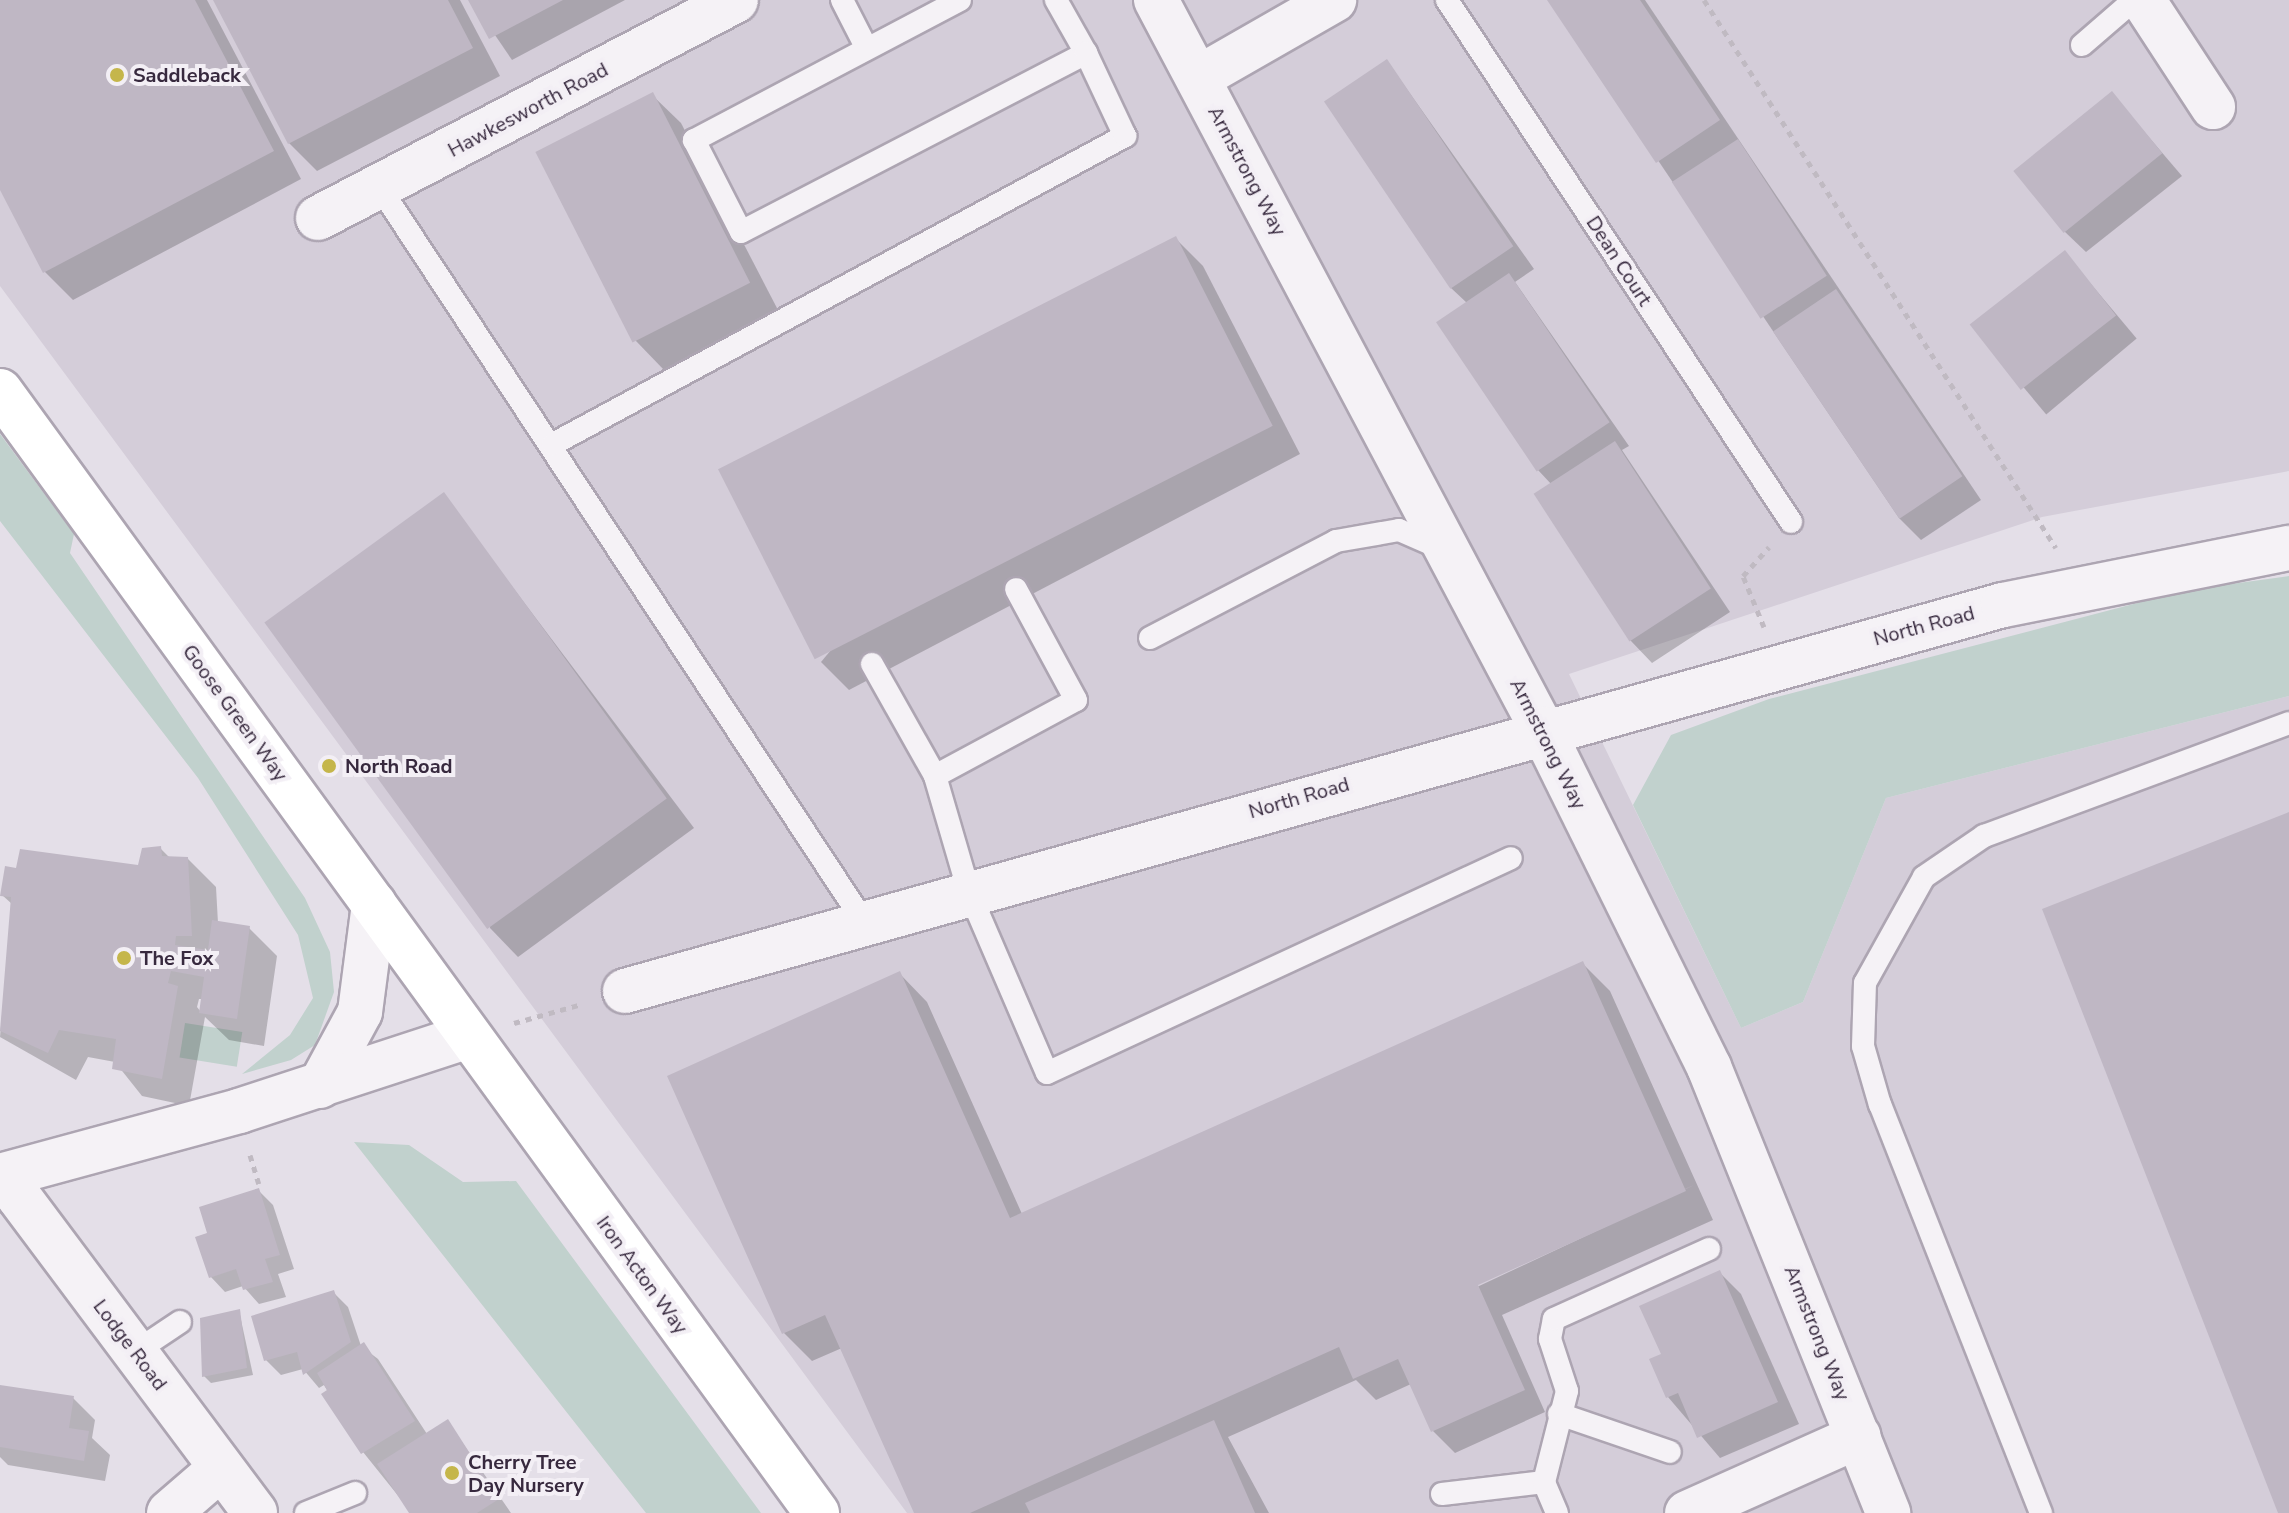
<!DOCTYPE html>
<style>
body{margin:0}
#map{position:relative;width:2289px;height:1513px;overflow:hidden;background:#e4dfe8;font-family:"Nunito Sans",sans-serif}
div>[style]{position:absolute}
.built>*{inset:0;background:#d4cdd9}
.green>*{inset:0;background:#c1d1cd;transform-origin:0 0}
.shadow>*{inset:0;background:#0003;transform-origin:0 0}
.building>*{inset:0;background:#bfb7c4;transform-origin:0 0}
.path>*{height:5px;margin-top:-2.5px;transform-origin:0;background:repeating-linear-gradient(90deg,#c0bac2 0 6px,transparent 0 12px)}
.roads{filter:drop-shadow(2px 0 #ada5b2) drop-shadow(-2px 0 #ada5b2) drop-shadow(0 2px #ada5b2) drop-shadow(0 -2px #ada5b2)}
.service>*{height:22px;margin:-11px;padding:0 11px;transform-origin:11px;border-radius:11px;background:#f5f2f6}
.minor>*{height:44px;margin:-22px;padding:0 22px;transform-origin:22px;border-radius:22px;background:#f5f2f6}
.tertiary>*{height:44px;margin:-22px;padding:0 22px;transform-origin:22px;border-radius:22px;background:#f5f2f6}
.secondary>*{height:44px;margin:-22px;padding:0 22px;transform-origin:22px;border-radius:22px;background:#fff}
.dots>*{width:22px;height:22px;translate:-50% -50%;box-sizing:border-box;border:4px solid #f3eff5;border-radius:50%}
span{translate:-50% -50%;white-space:nowrap;text-align:center;line-height:1.15;-webkit-text-stroke:8px #f3eff5;paint-order:stroke}
.poi-label{font-size:20px;color:#37293e;font-weight:700}
.left{translate:0 -50%;text-align:left}
.street-label{font-size:20px;color:#37293e}
</style>
<div id="map">
<div class="built">
<i style="clip-path:polygon(0 0,2289px 0,2289px 471px,2042px 517px,1569px 674px,1741px 1028px,1803px 1002px,1886px 798px,2289px 696px,2289px 1513px,907px 1513px,0 286px)"></i>
</div>
<div class="green">
<i style="clip-path:polygon(0 434px,74px 534px,70px 553px,305px 898px,330px 952px,334px 992px,315px 1045px,291px 1060px,242px 1074px,290px 1035px,313px 998px,298px 935px,198px 778px,0 521px)"></i>
<i style="clip-path:polygon(2289px 576px,2289px 696px,1886px 798px,1803px 1002px,1741px 1028px,1633px 805px,1671px 735px,1769px 699px,2187px 590px)"></i>
<i style="left:185px;top:1023px;width:58px;height:35px;rotate:9deg"></i>
<i style="clip-path:polygon(354px 1142px,409px 1145px,463px 1182px,516px 1181px,761px 1513px,646px 1513px)"></i>
</div>
<div class="shadow">
<i style="clip-path:polygon(0 0,207px 0,301px 179px,73px 300px,45px 272px,0 186px)"></i>
<i style="clip-path:polygon(215px 0,460px 0,500px 76px,317px 171px,289px 143px)"></i>
<i style="clip-path:polygon(471px 0,625px 0,512px 60px)"></i>
<i style="clip-path:polygon(1550px 0,1645px 0,1981px 500px,1921px 540px,1899px 518px)"></i>
<i style="clip-path:polygon(1387px 61px,1534px 269px,1515px 282px,1629px 446px,1622px 450px,1730px 612px,1652px 663px,1631px 641px,1552px 485px,1538px 470px,1467px 303px,1451px 288px)"></i>
<i style="clip-path:polygon(2112px 94px,2182px 176px,2086px 252px,2064px 231px)"></i>
<i style="clip-path:polygon(652px 95px,681px 123px,778px 310px,664px 370px,636px 341px)"></i>
<i style="clip-path:polygon(1175px 238px,1203px 266px,1300px 454px,849px 690px,821px 662px)"></i>
<i style="left:2064px;top:252px;width:113px;height:118px;rotate:50deg"></i>
<i style="clip-path:polygon(443px 495px,694px 828px,518px 957px,490px 928px)"></i>
<i style="clip-path:polygon(evenodd,160px 848px,171px 859px,188px 859px,216px 887px,218px 923px,249px 928px,277px 956px,264px 1046px,229px 1040px,205px 1017px,189px 1106px,142px 1096px,115px 1062px,88px 1057px,76px 1080px,0 1037px,12px 904px,2px 895px,139px 867px,160px 848px,199px 999px,203px 999px,201px 1012px,197px 1007px,199px 999px)"></i>
<i style="clip-path:polygon(evenodd,1582px 963px,1610px 991px,1713px 1220px,1502px 1315px,1545px 1412px,1455px 1453px,1433px 1431px,1411px 1384px,1376px 1400px,1356px 1380px,1228px 1437px,1269px 1513px,916px 1513px,842px 1348px,812px 1361px,784px 1333px,669px 1077px,899px 973px,927px 1002px,1022px 1214px,1582px 963px,1694px 1185px,1477px 1287px,1474px 1284px,1694px 1185px)"></i>
<i style="clip-path:polygon(258px 1190px,273px 1205px,294px 1269px,278px 1274px,286px 1297px,259px 1304px,243px 1286px,225px 1292px,211px 1277px,210px 1235px)"></i>
<i style="clip-path:polygon(1719px 1272px,1741px 1294px,1799px 1424px,1720px 1458px,1668px 1397px,1663px 1355px)"></i>
<i style="clip-path:polygon(333px 1292px,348px 1307px,361px 1346px,378px 1359px,427px 1434px,448px 1422px,511px 1513px,412px 1513px,363px 1452px,324px 1385px,319px 1388px,303px 1369px,281px 1375px,266px 1360px)"></i>
<i style="clip-path:polygon(239px 1311px,253px 1375px,211px 1383px,204px 1376px)"></i>
<i style="clip-path:polygon(0 1387px,73px 1398px,95px 1420px,92px 1438px,110px 1455px,105px 1481px,8px 1465px,0 1457px)"></i>
</div>
<div class="building">
<i style="clip-path:polygon(0 0,195px 0,274px 151px,43px 273px,0 190px)"></i>
<i style="clip-path:polygon(213px 0,448px 0,473px 48px,288px 144px)"></i>
<i style="clip-path:polygon(468px 0,563px 0,489px 39px)"></i>
<i style="clip-path:polygon(1547px 0,1640px 0,1720px 120px,1656px 163px)"></i>
<i style="left:1387px;top:59px;width:226px;height:76px;rotate:56deg"></i>
<i style="left:2112px;top:91px;width:80px;height:127px;rotate:51deg"></i>
<i style="left:653px;top:92px;width:214px;height:132px;rotate:63deg"></i>
<i style="left:1738px;top:139px;width:163px;height:79px;rotate:57deg"></i>
<i style="left:1176px;top:236px;width:213px;height:514px;rotate:63deg"></i>
<i style="left:2065px;top:250px;width:83px;height:121px;rotate:52deg"></i>
<i style="left:1509px;top:273px;width:180px;height:88px;rotate:56deg"></i>
<i style="left:1836px;top:289px;width:226px;height:76px;rotate:56deg"></i>
<i style="left:1615px;top:441px;width:176px;height:97px;rotate:57deg"></i>
<i style="left:444px;top:492px;width:379px;height:222px;rotate:54deg"></i>
<i style="clip-path:polygon(2289px 812px,2289px 1513px,2278px 1513px,2042px 909px)"></i>
<i style="clip-path:polygon(161px 846px,162px 856px,188px 857px,192px 936px,176px 936px,175px 945px,208px 950px,212px 920px,250px 926px,237px 1019px,199px 1013px,204px 977px,171px 971px,168px 983px,178px 986px,162px 1079px,112px 1069px,116px 1039px,59px 1030px,48px 1053px,0 1031px,11px 897px,0 896px,5px 866px,16px 868px,20px 849px,138px 865px,142px 848px)"></i>
<i style="clip-path:polygon(1583px 961px,1686px 1191px,1478px 1285px,1525px 1390px,1431px 1432px,1398px 1359px,1353px 1379px,1339px 1347px,970px 1513px,914px 1513px,825px 1315px,782px 1334px,667px 1076px,900px 971px,1010px 1218px)"></i>
<i style="clip-path:polygon(259px 1188px,280px 1255px,265px 1259px,273px 1282px,243px 1290px,236px 1269px,209px 1278px,195px 1237px,207px 1233px,199px 1207px)"></i>
<i style="clip-path:polygon(1720px 1270px,1778px 1402px,1697px 1438px,1678px 1393px,1666px 1398px,1649px 1359px,1661px 1354px,1639px 1306px)"></i>
<i style="clip-path:polygon(334px 1290px,351px 1342px,303px 1375px,297px 1352px,264px 1361px,251px 1316px)"></i>
<i style="clip-path:polygon(240px 1309px,247px 1368px,202px 1377px,200px 1318px)"></i>
<i style="clip-path:polygon(364px 1342px,415px 1421px,361px 1454px,321px 1394px,327px 1390px,317px 1373px)"></i>
<i style="clip-path:polygon(0 1385px,74px 1396px,69px 1428px,89px 1431px,84px 1461px,0 1447px)"></i>
<i style="clip-path:polygon(448px 1419px,499px 1499px,477px 1513px,409px 1513px,377px 1464px)"></i>
<i style="clip-path:polygon(1214px 1420px,1255px 1513px,1030px 1513px,1025px 1503px)"></i>
</div>
<div class="path">
<i style="left:1704px;top:0;width:651px;rotate:57.29deg"></i>
<i style="left:1764px;top:627px;width:55px;rotate:-112.4deg"></i>
<i style="left:1743px;top:576px;width:39px;rotate:-48deg"></i>
<i style="left:514px;top:1023px;width:71px;rotate:-15.6deg"></i>
<i style="left:250px;top:1155px;width:30px;rotate:73deg"></i>
</div>
<div class="roads">
<div class="service">
<i style="left:842px;top:0;width:53px;rotate:62.9deg"></i>
<i style="left:960px;top:0;width:301px;rotate:152.2deg"></i>
<i style="left:694px;top:140px;width:103px;rotate:62.9deg"></i>
<i style="left:741px;top:232px;width:389px;rotate:-27.4deg"></i>
<i style="left:1086px;top:53px;width:61px;rotate:-119.5deg"></i>
<i style="left:1447px;top:0;width:625px;rotate:56.61deg"></i>
<i style="left:2082px;top:45px;width:69px;rotate:-40.9deg"></i>
<i style="left:380px;top:188px;width:879px;rotate:56.6deg"></i>
<i style="left:553px;top:444px;width:650px;rotate:-28.3deg"></i>
<i style="left:1125px;top:136px;width:92px;rotate:-115.2deg"></i>
<i style="left:1150px;top:638px;width:210px;rotate:-27.5deg"></i>
<i style="left:1336px;top:541px;width:64px;rotate:-9.9deg"></i>
<i style="left:1399px;top:530px;width:48px;rotate:23.4deg"></i>
<i style="left:872px;top:664px;width:129px;rotate:60.6deg"></i>
<i style="left:935px;top:776px;width:121px;rotate:73.7deg"></i>
<i style="left:969px;top:892px;width:197px;rotate:66.7deg"></i>
<i style="left:1047px;top:1073px;width:511px;rotate:-24.86deg"></i>
<i style="left:935px;top:776px;width:160px;rotate:-28.3deg"></i>
<i style="left:1076px;top:700px;width:126px;rotate:-118.4deg"></i>
<i style="left:135px;top:1352px;width:54px;rotate:-33.7deg"></i>
<i style="left:1559px;top:1414px;width:117px;rotate:18.9deg"></i>
<i style="left:1442px;top:1494px;width:103px;rotate:-6.7deg"></i>
<i style="left:306px;top:1513px;width:53px;rotate:-22.2deg"></i>
<i style="left:1557px;top:1513px;width:34px;rotate:-113deg"></i>
<i style="left:1544px;top:1482px;width:94px;rotate:-75.8deg"></i>
<i style="left:1567px;top:1391px;width:55px;rotate:-108.1deg"></i>
<i style="left:1550px;top:1339px;width:20px;rotate:-79deg"></i>
<i style="left:1554px;top:1319px;width:170px;rotate:-24.3deg"></i>
<i style="left:2041px;top:1513px;width:439px;rotate:-111.5deg"></i>
<i style="left:1880px;top:1105px;width:61px;rotate:-106.1deg"></i>
<i style="left:1863px;top:1046px;width:63px;rotate:-88.2deg"></i>
<i style="left:1865px;top:983px;width:121px;rotate:-60.9deg"></i>
<i style="left:1924px;top:877px;width:73px;rotate:-34.3deg"></i>
<i style="left:1984px;top:836px;width:325px;rotate:-20.3deg"></i>
</div>
<div class="minor">
<i style="left:1156px;top:0;width:825px;rotate:62.1deg"></i>
<i style="left:1542px;top:729px;width:377px;rotate:63.7deg"></i>
<i style="left:1709px;top:1067px;width:481px;rotate:68.1deg"></i>
<i style="left:2143px;top:0;width:128px;rotate:56.8deg"></i>
<i style="left:1198px;top:78px;width:157px;rotate:-29.8deg"></i>
<i style="left:318px;top:218px;width:471px;rotate:-27.5deg"></i>
<i style="left:625px;top:991px;width:1431px;rotate:-15.65deg"></i>
<i style="left:2003px;top:605px;width:292px;rotate:-11.3deg"></i>
<i style="left:11px;top:1174px;width:24px;rotate:71deg"></i>
<i style="left:19px;top:1197px;width:394px;rotate:53.2deg"></i>
<i style="left:169px;top:1513px;width:69px;rotate:-40.9deg"></i>
<i style="left:1687px;top:1513px;width:188px;rotate:-24.1deg"></i>
</div>
<div class="tertiary">
<i style="left:320px;top:1086px;width:84px;rotate:-61.6deg"></i>
<i style="left:360px;top:1012px;width:109px;rotate:-82.6deg"></i>
<i style="left:0;top:1176px;width:248px;rotate:-15.2deg"></i>
<i style="left:239px;top:1111px;width:239px;rotate:-18.1deg"></i>
</div>
<div class="secondary">
<i style="left:0;top:391px;width:1388px;rotate:53.94deg"></i>
</div>
</div>
<div class="dots">
<i style="left:117px;top:75px;background:#c5b64b"></i>
<i style="left:329px;top:766px;background:#c5b64b"></i>
<i style="left:124px;top:958px;background:#c5b64b"></i>
<i style="left:452px;top:1473px;background:#c5b64b"></i>
</div>
<div class="poi-label">
<span class="left" style="left:133px;top:75px">Saddleback</span>
<span class="left" style="left:345px;top:766px">North Road</span>
<span class="left" style="left:140px;top:958px">The Fox</span>
<span class="left" style="left:468px;top:1474px">Cherry Tree<br>Day Nursery</span>
</div>
<div class="street-label">
<span style="left:528px;top:110px;rotate:-28deg">Hawkesworth Road</span>
<span style="left:1247px;top:171px;rotate:62deg">Armstrong Way</span>
<span style="left:1619px;top:261px;rotate:57deg">Dean Court</span>
<span style="left:1924px;top:626px;rotate:-15deg">North Road</span>
<span style="left:235px;top:713px;rotate:54deg">Goose Green Way</span>
<span style="left:1548px;top:744px;rotate:63deg">Armstrong Way</span>
<span style="left:1299px;top:798px;rotate:-16deg">North Road</span>
<span style="left:642px;top:1275px;rotate:54deg">Iron Acton Way</span>
<span style="left:1817px;top:1333px;rotate:68deg">Armstrong Way</span>
<span style="left:130px;top:1345px;rotate:53deg">Lodge Road</span>
</div>
</div>
